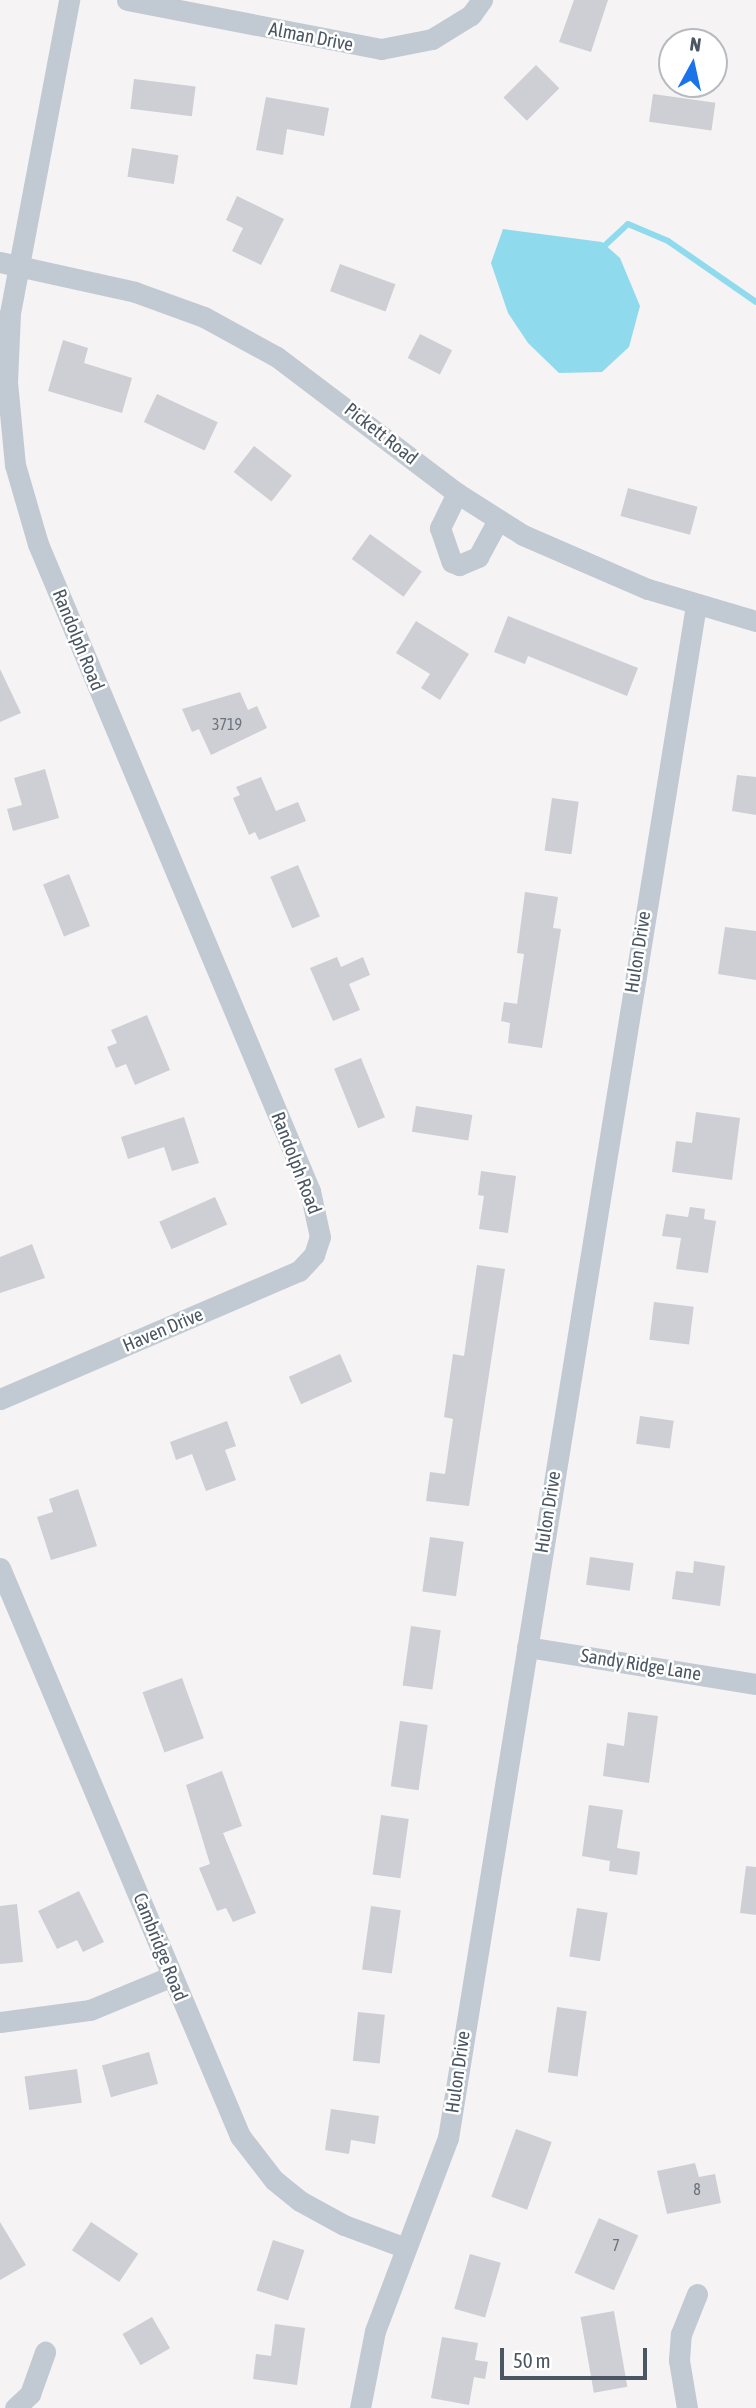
<!DOCTYPE html>
<style>
body{margin:0}
#map{position:relative;width:756px;height:2408px;overflow:hidden;background:#f5f3f3;font-family:"Asap Condensed",sans-serif}
div>[style]{position:absolute}
.water>*{inset:0;background:#90daee}
.stream>*{height:6px;margin:-3px;padding:0 3px;transform-origin:3px;border-radius:3px;background:#90daee}
.building>*{inset:0;background:#cdcfd5;transform-origin:0 0}
.minor>*{height:21px;margin:-10.5px;padding:0 10.5px;transform-origin:10.5px;border-radius:10.5px;background:#c1cad2}
span{translate:-50% -50%;white-space:nowrap;text-align:center;line-height:1.15;-webkit-text-stroke:5px #fff;paint-order:stroke}
.number-label{font-size:16px;color:#6b747e}
.number-label span{-webkit-text-stroke-width:0}
.street-label{font-size:19px;color:#4a5661}
.north{position:absolute;left:658px;top:28px;width:70px;height:70px;box-sizing:border-box;background:#fff;border:2px solid #b7bbc0;border-radius:50%;rotate:8deg;font-size:19px;font-weight:700;line-height:28px;text-align:center;color:#4a5661}
.north::after{content:'';display:block;margin:auto;width:24px;height:32px;background:#1a73e8;clip-path:polygon(50% 0,100% 100%,50% 72%,0 100%)}
.scale{position:absolute;left:500px;top:2348px;width:147px;height:32px;box-sizing:border-box;border:4px solid #4a5661;border-top:0;padding-left:9px;font-size:21px;line-height:24px;white-space:nowrap;color:#4a5661;-webkit-text-stroke:5px #fff;paint-order:stroke}
</style>
<div id="map">
<div class="water">
<i style="clip-path:polygon(503px 229px,602px 242px,620px 258px,640px 306px,629px 347px,602px 372px,559px 373px,528px 343px,508px 313px,491px 263px)"></i>
</div>
<div class="stream">
<i style="left:600px;top:250px;width:38px;rotate:-43deg"></i>
<i style="left:628px;top:224px;width:43px;rotate:23deg"></i>
<i style="left:668px;top:241px;width:107px;rotate:34.7deg"></i>
</div>
<div class="building">
<i style="clip-path:polygon(574px 0,608px 0,591px 52px,559px 42px)"></i>
<i style="left:536px;top:65px;width:33px;height:46px;rotate:45deg"></i>
<i style="left:134px;top:79px;width:62px;height:30px;rotate:7deg"></i>
<i style="left:653px;top:94px;width:63px;height:28px;rotate:8deg"></i>
<i style="clip-path:polygon(266px 97px,329px 108px,324px 136px,287px 129px,283px 155px,256px 150px)"></i>
<i style="left:132px;top:148px;width:47px;height:29px;rotate:9deg"></i>
<i style="clip-path:polygon(237px 196px,284px 219px,261px 265px,232px 251px,243px 228px,226px 220px)"></i>
<i style="left:340px;top:264px;width:59px;height:29px;rotate:20deg"></i>
<i style="left:420px;top:334px;width:36px;height:27px;rotate:27deg"></i>
<i style="clip-path:polygon(63px 340px,88px 348px,84px 363px,132px 378px,122px 413px,48px 391px)"></i>
<i style="left:157px;top:394px;width:67px;height:31px;rotate:25deg"></i>
<i style="left:254px;top:446px;width:48px;height:33px;rotate:38deg"></i>
<i style="left:628px;top:488px;width:72px;height:29px;rotate:15deg"></i>
<i style="left:370px;top:534px;width:64px;height:31px;rotate:36deg"></i>
<i style="clip-path:polygon(508px 616px,638px 668px,627px 696px,528px 656px,525px 664px,494px 652px)"></i>
<i style="clip-path:polygon(416px 621px,469px 654px,440px 700px,421px 688px,430px 674px,396px 653px)"></i>
<i style="clip-path:polygon(0 669px,21px 713px,0 722px)"></i>
<i style="clip-path:polygon(240px 692px,248px 710px,257px 706px,267px 728px,211px 755px,199px 729px,192px 732px,182px 709px)"></i>
<i style="clip-path:polygon(45px 769px,59px 818px,13px 831px,7px 809px,22px 805px,14px 778px)"></i>
<i style="clip-path:polygon(737px 775px,756px 777px,756px 815px,732px 811px)"></i>
<i style="clip-path:polygon(261px 777px,276px 811px,298px 802px,306px 821px,259px 840px,255px 832px,249px 835px,233px 798px,240px 795px,236px 787px)"></i>
<i style="left:552px;top:798px;width:27px;height:53px;rotate:8deg"></i>
<i style="left:298px;top:865px;width:56px;height:30px;rotate:67deg"></i>
<i style="left:69px;top:874px;width:56px;height:28px;rotate:68deg"></i>
<i style="clip-path:polygon(525px 892px,558px 897px,553px 928px,561px 929px,542px 1048px,508px 1043px,510px 1023px,501px 1021px,504px 1002px,517px 1004px,524px 954px,517px 953px)"></i>
<i style="clip-path:polygon(725px 927px,756px 931px,756px 980px,718px 974px)"></i>
<i style="clip-path:polygon(337px 957px,341px 967px,363px 957px,370px 975px,349px 984px,360px 1010px,333px 1021px,310px 968px)"></i>
<i style="clip-path:polygon(147px 1015px,170px 1070px,135px 1085px,126px 1064px,116px 1068px,107px 1047px,117px 1043px,111px 1030px)"></i>
<i style="left:361px;top:1058px;width:64px;height:29px;rotate:68deg"></i>
<i style="left:416px;top:1106px;width:57px;height:26px;rotate:9deg"></i>
<i style="clip-path:polygon(696px 1112px,740px 1118px,732px 1180px,672px 1172px,676px 1141px,692px 1143px)"></i>
<i style="clip-path:polygon(184px 1117px,199px 1163px,172px 1171px,164px 1147px,128px 1159px,121px 1137px)"></i>
<i style="clip-path:polygon(481px 1171px,516px 1176px,508px 1233px,479px 1229px,484px 1196px,478px 1195px)"></i>
<i style="left:215px;top:1197px;width:30px;height:61px;rotate:66deg"></i>
<i style="clip-path:polygon(690px 1207px,705px 1209px,704px 1219px,716px 1221px,708px 1273px,676px 1269px,681px 1238px,662px 1236px,666px 1214px,688px 1217px)"></i>
<i style="clip-path:polygon(32px 1244px,45px 1278px,0 1293px,0 1257px)"></i>
<i style="clip-path:polygon(477px 1265px,505px 1269px,469px 1506px,426px 1501px,430px 1472px,445px 1474px,453px 1419px,444px 1417px,453px 1354px,464px 1356px)"></i>
<i style="left:654px;top:1302px;width:40px;height:38px;rotate:7deg"></i>
<i style="left:340px;top:1354px;width:30px;height:56px;rotate:66deg"></i>
<i style="left:640px;top:1416px;width:34px;height:28px;rotate:8deg"></i>
<i style="clip-path:polygon(227px 1421px,236px 1446px,225px 1450px,236px 1480px,206px 1491px,192px 1454px,176px 1460px,170px 1442px)"></i>
<i style="clip-path:polygon(78px 1489px,97px 1546px,51px 1560px,37px 1517px,53px 1512px,49px 1499px)"></i>
<i style="left:430px;top:1537px;width:34px;height:55px;rotate:8deg"></i>
<i style="left:590px;top:1557px;width:44px;height:28px;rotate:8deg"></i>
<i style="clip-path:polygon(694px 1561px,725px 1566px,720px 1606px,672px 1599px,676px 1571px,693px 1573px)"></i>
<i style="left:411px;top:1626px;width:30px;height:60px;rotate:8deg"></i>
<i style="left:182px;top:1678px;width:64px;height:42px;rotate:70deg"></i>
<i style="clip-path:polygon(628px 1712px,658px 1716px,649px 1783px,603px 1776px,607px 1743px,624px 1746px)"></i>
<i style="left:400px;top:1721px;width:28px;height:66px;rotate:8deg"></i>
<i style="clip-path:polygon(222px 1771px,242px 1826px,223px 1833px,256px 1913px,233px 1922px,226px 1908px,217px 1911px,199px 1868px,210px 1864px,186px 1785px)"></i>
<i style="clip-path:polygon(589px 1805px,623px 1810px,617px 1848px,640px 1852px,637px 1875px,609px 1871px,610px 1861px,582px 1856px)"></i>
<i style="left:381px;top:1815px;width:28px;height:60px;rotate:8deg"></i>
<i style="clip-path:polygon(746px 1866px,756px 1867px,756px 1915px,740px 1913px)"></i>
<i style="clip-path:polygon(79px 1891px,104px 1942px,83px 1952px,77px 1940px,57px 1949px,38px 1911px)"></i>
<i style="clip-path:polygon(17px 1904px,23px 1962px,0 1964px,0 1906px)"></i>
<i style="left:371px;top:1906px;width:30px;height:64px;rotate:8deg"></i>
<i style="left:577px;top:1908px;width:31px;height:49px;rotate:9deg"></i>
<i style="left:557px;top:2007px;width:30px;height:66px;rotate:8deg"></i>
<i style="left:358px;top:2012px;width:27px;height:49px;rotate:6deg"></i>
<i style="left:149px;top:2052px;width:33px;height:49px;rotate:74deg"></i>
<i style="left:77px;top:2069px;width:34px;height:53px;rotate:82deg"></i>
<i style="clip-path:polygon(331px 2109px,379px 2116px,375px 2144px,351px 2140px,349px 2154px,325px 2150px)"></i>
<i style="left:516px;top:2129px;width:38px;height:72px;rotate:20deg"></i>
<i style="clip-path:polygon(695px 2163px,699px 2177px,715px 2174px,721px 2203px,667px 2214px,657px 2171px)"></i>
<i style="left:599px;top:2218px;width:43px;height:60px;rotate:24deg"></i>
<i style="clip-path:polygon(0 2222px,26px 2265px,0 2280px)"></i>
<i style="left:91px;top:2222px;width:57px;height:34px;rotate:34deg"></i>
<i style="left:273px;top:2240px;width:33px;height:53px;rotate:18deg"></i>
<i style="left:470px;top:2254px;width:32px;height:57px;rotate:16deg"></i>
<i style="left:614px;top:2311px;width:77px;height:34px;rotate:80deg"></i>
<i style="left:152px;top:2317px;width:36px;height:34px;rotate:60deg"></i>
<i style="clip-path:polygon(275px 2324px,305px 2328px,297px 2385px,253px 2379px,256px 2354px,271px 2356px)"></i>
<i style="clip-path:polygon(442px 2337px,478px 2343px,475px 2360px,488px 2362px,485px 2379px,474px 2377px,469px 2405px,431px 2398px)"></i>
</div>
<div class="minor">
<i style="left:127px;top:0;width:259px;rotate:10.9deg"></i>
<i style="left:381px;top:49px;width:52px;rotate:-11.1deg"></i>
<i style="left:432px;top:39px;width:46px;rotate:-31.6deg"></i>
<i style="left:471px;top:15px;width:19px;rotate:-54deg"></i>
<i style="left:0;top:262px;width:138px;rotate:12.5deg"></i>
<i style="left:135px;top:292px;width:73px;rotate:19.9deg"></i>
<i style="left:204px;top:317px;width:83px;rotate:28.7deg"></i>
<i style="left:277px;top:357px;width:226px;rotate:37.1deg"></i>
<i style="left:457px;top:493px;width:78px;rotate:32.5deg"></i>
<i style="left:523px;top:535px;width:136px;rotate:23.4deg"></i>
<i style="left:648px;top:589px;width:113px;rotate:16.5deg"></i>
<i style="left:457px;top:493px;width:39px;rotate:116deg"></i>
<i style="left:440px;top:528px;width:36px;rotate:71deg"></i>
<i style="left:452px;top:562px;width:8px;rotate:23deg"></i>
<i style="left:459px;top:565px;width:21px;rotate:-23deg"></i>
<i style="left:478px;top:557px;width:42px;rotate:-61.6deg"></i>
<i style="left:0;top:1399px;width:325px;rotate:-23.2deg"></i>
<i style="left:299px;top:1271px;width:22px;rotate:-47deg"></i>
<i style="left:314px;top:1255px;width:19px;rotate:-72deg"></i>
<i style="left:320px;top:1237px;width:47px;rotate:-102.3deg"></i>
<i style="left:310px;top:1191px;width:702px;rotate:-112.8deg"></i>
<i style="left:38px;top:544px;width:82px;rotate:-106.2deg"></i>
<i style="left:15px;top:465px;width:83px;rotate:-95.5deg"></i>
<i style="left:7px;top:382px;width:69px;rotate:-87.5deg"></i>
<i style="left:10px;top:313px;width:319px;rotate:-79.3deg"></i>
<i style="left:0;top:1568px;width:617px;rotate:67.09deg"></i>
<i style="left:240px;top:2136px;width:56px;rotate:52.3deg"></i>
<i style="left:274px;top:2180px;width:33px;rotate:39deg"></i>
<i style="left:300px;top:2201px;width:50px;rotate:28.6deg"></i>
<i style="left:344px;top:2225px;width:66px;rotate:20.4deg"></i>
<i style="left:527px;top:1647px;width:232px;rotate:9.2deg"></i>
<i style="left:0;top:2022px;width:91px;rotate:-7.6deg"></i>
<i style="left:90px;top:2010px;width:89px;rotate:-22.5deg"></i>
<i style="left:15px;top:2408px;width:21px;rotate:-43deg"></i>
<i style="left:30px;top:2394px;width:45px;rotate:-70.3deg"></i>
<i style="left:360px;top:2408px;width:78px;rotate:-79deg"></i>
<i style="left:375px;top:2331px;width:206px;rotate:-69.3deg"></i>
<i style="left:448px;top:2138px;width:1553px;rotate:-80.81deg"></i>
<i style="left:687px;top:2408px;width:49px;rotate:-99.5deg"></i>
<i style="left:679px;top:2360px;width:26px;rotate:-86deg"></i>
<i style="left:681px;top:2334px;width:43px;rotate:-68.2deg"></i>
</div>
<div class="number-label">
<span style="left:227px;top:724px">3719</span>
<span style="left:697px;top:2189px">8</span>
<span style="left:616px;top:2245px">7</span>
</div>
<div class="street-label">
<span style="left:311px;top:37px;rotate:11deg">Alman Drive</span>
<span style="left:381px;top:434px;rotate:38deg">Pickett Road</span>
<span style="left:78px;top:640px;rotate:68deg">Randolph Road</span>
<span style="left:638px;top:952px;rotate:-81deg">Hulon Drive</span>
<span style="left:296px;top:1163px;rotate:69deg">Randolph Road</span>
<span style="left:163px;top:1330px;rotate:-23deg">Haven Drive</span>
<span style="left:548px;top:1512px;rotate:-81deg">Hulon Drive</span>
<span style="left:641px;top:1665px;rotate:9deg">Sandy Ridge Lane</span>
<span style="left:160px;top:1947px;rotate:68deg">Cambridge Road</span>
<span style="left:458px;top:2072px;rotate:-82deg">Hulon Drive</span>
</div>
<div class="north">N</div>
<div class="scale">50 m</div>
</div>
